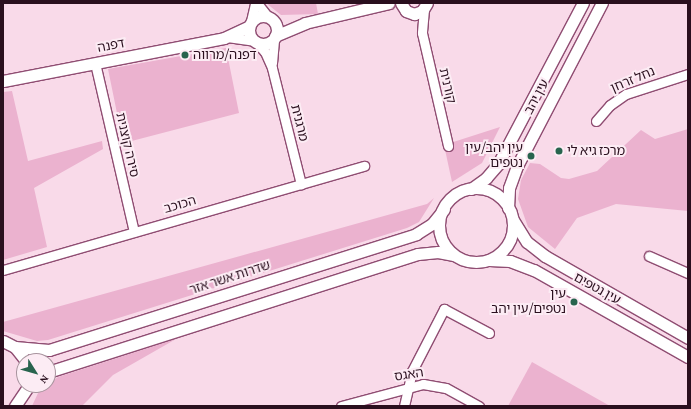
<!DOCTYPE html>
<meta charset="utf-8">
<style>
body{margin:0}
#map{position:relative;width:691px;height:409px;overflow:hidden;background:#f9dae9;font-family:"Crimson Pro","Noto Sans Hebrew",serif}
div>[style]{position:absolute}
.green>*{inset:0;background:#ebb2cf}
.roads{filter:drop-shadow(1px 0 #8f4d72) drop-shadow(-1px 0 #8f4d72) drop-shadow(0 1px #8f4d72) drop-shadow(0 -1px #8f4d72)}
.minor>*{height:9px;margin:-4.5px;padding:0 4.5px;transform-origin:4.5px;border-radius:4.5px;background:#fff}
.tertiary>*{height:11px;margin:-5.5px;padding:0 5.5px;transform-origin:5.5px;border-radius:5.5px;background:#fff}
.tertiary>.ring{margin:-5.5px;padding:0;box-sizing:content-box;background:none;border:11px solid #fff;border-radius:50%}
.dots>*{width:11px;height:11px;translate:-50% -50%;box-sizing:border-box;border:2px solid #fcecf4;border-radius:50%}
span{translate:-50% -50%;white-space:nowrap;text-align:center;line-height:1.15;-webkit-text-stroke:4px #fcecf4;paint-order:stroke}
.street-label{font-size:13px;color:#2a0f1e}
.poi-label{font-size:13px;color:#2a0f1e}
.left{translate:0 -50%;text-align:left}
.right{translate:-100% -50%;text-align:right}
.frame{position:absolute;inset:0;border:4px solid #2a0f1e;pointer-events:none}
.north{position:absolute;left:16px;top:353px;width:40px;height:40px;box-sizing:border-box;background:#fcecf4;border:1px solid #a8949e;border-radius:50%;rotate:127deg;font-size:11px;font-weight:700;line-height:16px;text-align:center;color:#2a0f1e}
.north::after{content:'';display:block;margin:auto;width:14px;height:18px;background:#28644e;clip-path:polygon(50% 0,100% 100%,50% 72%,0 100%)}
</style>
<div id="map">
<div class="green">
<i style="clip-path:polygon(266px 3px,316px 3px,318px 14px,281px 15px)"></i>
<i style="clip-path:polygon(226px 48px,239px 113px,124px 143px,120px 128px,198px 82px,120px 128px,108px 69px)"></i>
<i style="clip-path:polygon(12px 91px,28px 161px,102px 141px,103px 149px,34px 188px,47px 247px,3px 260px,3px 92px)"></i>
<i style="clip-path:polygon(500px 127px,482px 163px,452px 182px,444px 145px)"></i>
<i style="clip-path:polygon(688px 129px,688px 211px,616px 204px,577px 218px,555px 249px,528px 227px,518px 199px,521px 180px,530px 163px,540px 164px,561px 178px,569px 179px,597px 171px,641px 130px,655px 139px)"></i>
<i style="clip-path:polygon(434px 198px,419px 222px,407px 228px,48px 340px,37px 341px,3px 331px,3px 322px,427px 204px)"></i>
<i style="clip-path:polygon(176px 339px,113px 375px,82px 406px,32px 406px,39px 391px,58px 377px)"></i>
<i style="clip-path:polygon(532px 362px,610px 406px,508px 406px)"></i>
</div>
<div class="roads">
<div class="minor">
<i style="left:257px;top:3px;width:16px;rotate:52deg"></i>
<i style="left:424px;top:9px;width:24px;rotate:95deg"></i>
<i style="left:422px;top:33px;width:116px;rotate:77deg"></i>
<i style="left:251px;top:21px;width:18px;rotate:-77deg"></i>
<i style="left:227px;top:37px;width:27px;rotate:8deg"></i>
<i style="left:256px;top:42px;width:13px;rotate:48deg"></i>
<i style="left:265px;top:52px;width:17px;rotate:66deg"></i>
<i style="left:272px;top:68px;width:120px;rotate:76deg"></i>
<i style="left:95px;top:63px;width:173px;rotate:77deg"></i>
<i style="left:272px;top:63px;width:25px;rotate:-85deg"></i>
<i style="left:596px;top:121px;width:21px;rotate:-49deg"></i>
<i style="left:610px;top:105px;width:19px;rotate:-35deg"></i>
<i style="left:626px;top:94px;width:65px;rotate:-17.9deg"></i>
<i style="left:649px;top:256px;width:43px;rotate:23.6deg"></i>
<i style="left:3px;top:270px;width:376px;rotate:-16.1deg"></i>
<i style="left:341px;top:406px;width:85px;rotate:-15deg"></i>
<i style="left:423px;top:384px;width:23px;rotate:10deg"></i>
<i style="left:446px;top:388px;width:38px;rotate:29deg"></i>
<i style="left:404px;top:406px;width:36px;rotate:-77deg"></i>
<i style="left:412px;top:371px;width:70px;rotate:-62.7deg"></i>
<i style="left:444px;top:309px;width:51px;rotate:28.1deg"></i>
</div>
<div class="tertiary">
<i style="left:401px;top:3px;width:9px;rotate:58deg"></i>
<i style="left:406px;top:11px;width:9px;rotate:21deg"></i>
<i style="left:414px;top:14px;width:9px;rotate:-21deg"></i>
<i style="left:422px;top:11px;width:9px;rotate:-58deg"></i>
<i class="ring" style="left:249px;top:16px;width:17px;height:17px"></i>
<i style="left:275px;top:36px;width:33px;rotate:-23deg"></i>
<i style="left:305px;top:23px;width:86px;rotate:-13.4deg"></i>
<i style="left:3px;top:81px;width:225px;rotate:-11deg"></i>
<i style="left:224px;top:38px;width:26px;rotate:-25deg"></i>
<i class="ring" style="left:439px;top:188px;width:63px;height:63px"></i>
<i style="left:471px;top:189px;width:19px;rotate:-36deg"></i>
<i style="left:486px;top:178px;width:18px;rotate:-49deg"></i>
<i style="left:498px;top:164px;width:182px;rotate:-62.2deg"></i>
<i style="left:508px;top:208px;width:20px;rotate:-87deg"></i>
<i style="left:509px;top:188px;width:23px;rotate:-70deg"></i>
<i style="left:517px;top:166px;width:184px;rotate:-62.5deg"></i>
<i style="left:513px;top:220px;width:26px;rotate:58deg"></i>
<i style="left:527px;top:242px;width:23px;rotate:38deg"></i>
<i style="left:545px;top:256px;width:165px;rotate:29.8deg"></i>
<i style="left:489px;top:260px;width:21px;rotate:3deg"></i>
<i style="left:510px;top:261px;width:26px;rotate:21deg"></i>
<i style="left:534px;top:270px;width:177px;rotate:29.5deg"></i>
<i style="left:3px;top:341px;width:13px;rotate:27deg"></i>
<i style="left:15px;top:347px;width:18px;rotate:52deg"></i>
<i style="left:15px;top:347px;width:34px;rotate:5deg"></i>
<i style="left:49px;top:350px;width:385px;rotate:-17.5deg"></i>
<i style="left:416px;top:234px;width:19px;rotate:-32deg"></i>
<i style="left:432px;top:224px;width:19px;rotate:-51deg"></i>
<i style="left:48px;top:372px;width:388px;rotate:-17.7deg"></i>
<i style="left:418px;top:254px;width:20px;rotate:-6deg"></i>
<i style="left:438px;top:252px;width:16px;rotate:11deg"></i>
<i style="left:15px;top:406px;width:25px;rotate:-56deg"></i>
</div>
</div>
<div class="dots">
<i style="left:185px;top:55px;background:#28644e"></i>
<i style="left:559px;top:151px;background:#28644e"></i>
<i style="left:531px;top:156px;background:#28644e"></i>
<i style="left:574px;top:302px;background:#28644e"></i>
</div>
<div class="street-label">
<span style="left:111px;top:46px;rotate:-11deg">דפנה</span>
<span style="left:633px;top:80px;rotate:-23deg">נחל זרחן</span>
<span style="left:447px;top:86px;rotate:77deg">קורנית</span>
<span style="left:537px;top:97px;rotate:-62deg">עין יהב</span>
<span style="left:299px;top:123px;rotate:76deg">מרגנית</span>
<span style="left:127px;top:145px;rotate:77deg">סירה קוצנית</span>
<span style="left:180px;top:205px;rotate:-16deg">הכוכב</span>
<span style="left:230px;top:278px;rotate:-18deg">שדרות אשר אזר</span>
<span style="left:597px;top:289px;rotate:29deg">עין נטפים</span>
<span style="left:409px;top:375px;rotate:-9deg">האגס</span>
</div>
<div class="poi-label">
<span class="left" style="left:193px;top:55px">דפנה/מרווה</span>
<span class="right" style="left:523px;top:156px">עין יהב/עין<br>נטפים</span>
<span class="left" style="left:567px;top:151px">מרכז גיא לי</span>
<span class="right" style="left:566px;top:302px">עין<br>נטפים/עין יהב</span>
</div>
<div class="frame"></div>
<div class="north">N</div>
</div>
